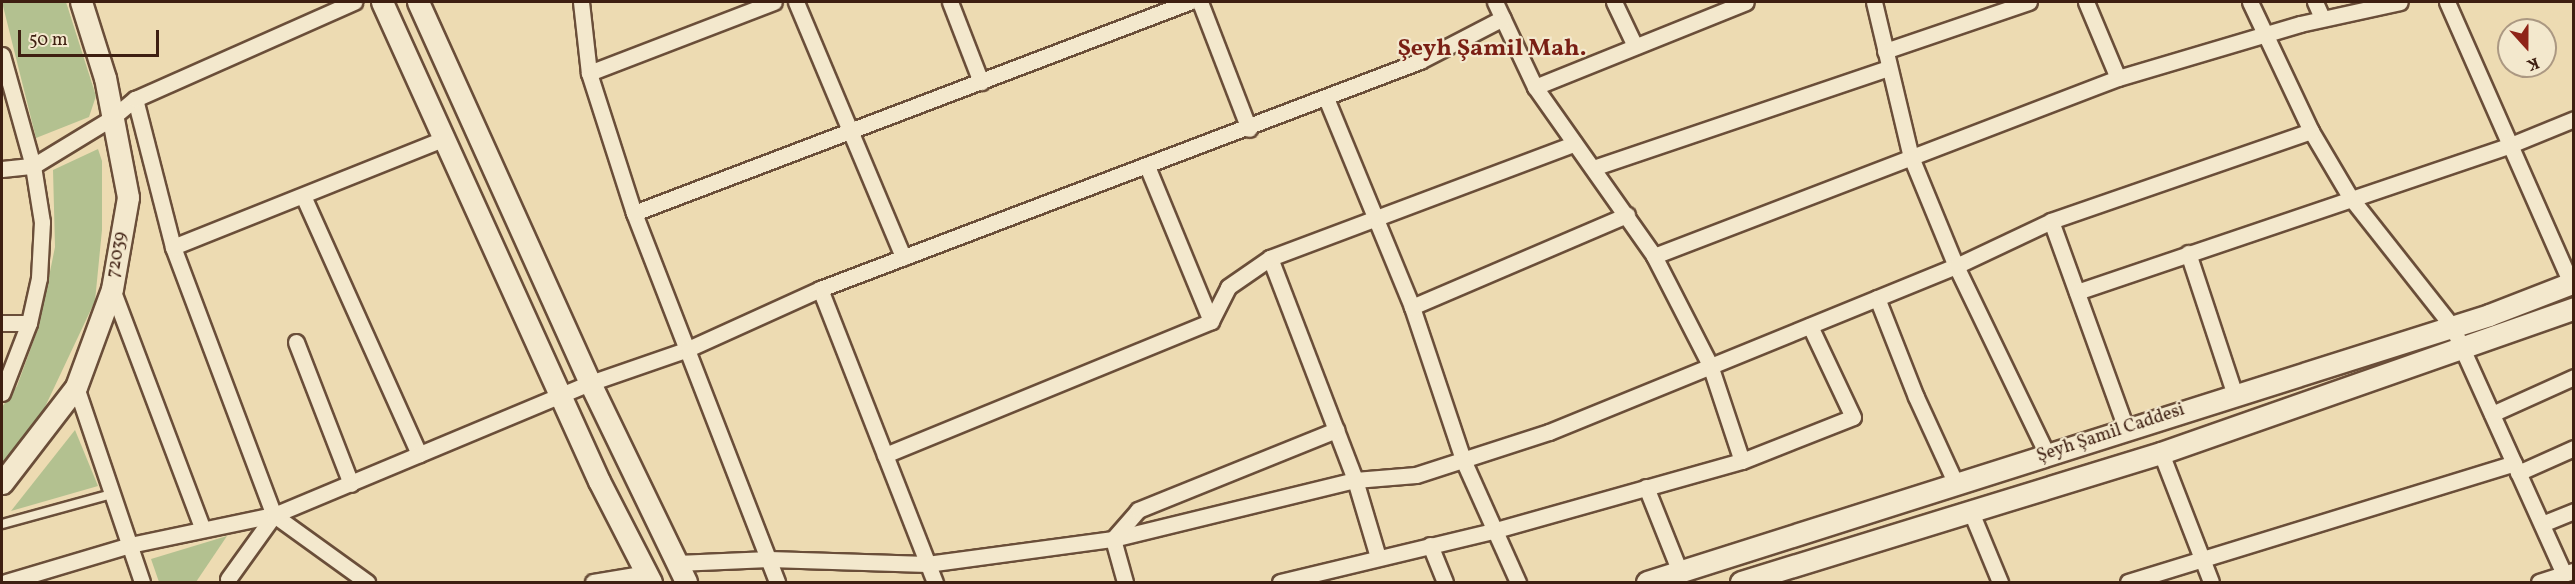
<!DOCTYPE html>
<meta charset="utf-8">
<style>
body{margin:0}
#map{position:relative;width:2575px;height:584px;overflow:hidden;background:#eddbb2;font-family:Vollkorn,serif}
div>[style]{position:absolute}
.green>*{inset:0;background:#b3c190}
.roads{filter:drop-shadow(2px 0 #6a4e39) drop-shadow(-2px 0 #6a4e39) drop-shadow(0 2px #6a4e39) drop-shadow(0 -2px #6a4e39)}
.service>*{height:8px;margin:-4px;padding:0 4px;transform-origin:4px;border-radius:4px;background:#f3e8cd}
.minor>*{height:15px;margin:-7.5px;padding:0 7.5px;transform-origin:7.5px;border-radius:7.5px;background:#f3e8cd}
.secondary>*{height:21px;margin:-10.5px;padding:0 10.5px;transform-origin:10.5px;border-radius:10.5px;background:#f3e8cd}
span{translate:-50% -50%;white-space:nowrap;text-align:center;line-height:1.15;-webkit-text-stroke:4.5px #f3e8cd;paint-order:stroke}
.street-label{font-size:18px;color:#3e1f11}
.district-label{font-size:24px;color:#7a1f14;font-weight:700}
.frame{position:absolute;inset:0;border:3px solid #3e1f11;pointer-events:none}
.north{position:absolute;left:2497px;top:18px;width:60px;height:60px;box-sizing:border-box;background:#f3e8cd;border:2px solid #ab9882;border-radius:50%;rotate:159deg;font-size:16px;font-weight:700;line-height:24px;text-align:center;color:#3e1f11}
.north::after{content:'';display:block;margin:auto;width:21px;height:27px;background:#8f2418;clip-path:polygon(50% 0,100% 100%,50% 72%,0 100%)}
.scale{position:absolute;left:18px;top:30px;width:141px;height:27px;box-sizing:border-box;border:3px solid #3e1f11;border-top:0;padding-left:8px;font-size:18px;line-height:21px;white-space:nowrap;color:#3e1f11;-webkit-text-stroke:4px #f3e8cd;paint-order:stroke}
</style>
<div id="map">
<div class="green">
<i style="clip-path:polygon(2px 2px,66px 2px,96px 96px,89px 117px,36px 138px)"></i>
<i style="clip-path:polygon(98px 149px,102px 161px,102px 230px,95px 301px,36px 426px,2px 464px,2px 407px,17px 386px,39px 326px,55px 247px,53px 170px)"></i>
<i style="clip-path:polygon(75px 430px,98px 486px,11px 511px)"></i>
<i style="clip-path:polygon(227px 536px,196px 582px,159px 582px,151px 559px)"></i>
</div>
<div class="roads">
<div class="service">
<i style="left:2px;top:524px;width:114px;rotate:-15.3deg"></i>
</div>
<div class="minor">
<i style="left:581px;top:2px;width:71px;rotate:83.6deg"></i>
<i style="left:589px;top:73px;width:147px;rotate:72.2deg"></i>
<i style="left:634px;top:213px;width:396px;rotate:68.8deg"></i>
<i style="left:796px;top:2px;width:277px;rotate:67.2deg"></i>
<i style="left:950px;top:2px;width:86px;rotate:68.8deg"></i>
<i style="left:1200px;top:2px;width:136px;rotate:68.9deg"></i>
<i style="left:1495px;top:2px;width:94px;rotate:64.8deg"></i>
<i style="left:1535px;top:87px;width:207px;rotate:54.8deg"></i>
<i style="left:1654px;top:256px;width:123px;rotate:62.8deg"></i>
<i style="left:1710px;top:365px;width:101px;rotate:71.6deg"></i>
<i style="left:1614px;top:2px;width:49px;rotate:64.5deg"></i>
<i style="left:1874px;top:2px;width:159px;rotate:76.6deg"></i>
<i style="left:1911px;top:157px;width:118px;rotate:67.6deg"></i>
<i style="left:1956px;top:266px;width:209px;rotate:64.2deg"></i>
<i style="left:2086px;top:2px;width:82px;rotate:67.2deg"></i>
<i style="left:2250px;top:2px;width:143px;rotate:64.7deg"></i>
<i style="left:2311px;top:131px;width:77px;rotate:59.4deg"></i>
<i style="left:2350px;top:197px;width:164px;rotate:51.7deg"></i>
<i style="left:2452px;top:326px;width:272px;rotate:65.7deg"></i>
<i style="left:2315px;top:2px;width:17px;rotate:66deg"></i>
<i style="left:2447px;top:2px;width:307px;rotate:66.2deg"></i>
<i style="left:1885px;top:51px;width:152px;rotate:-18.8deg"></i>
<i style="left:2px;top:55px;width:115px;rotate:74.4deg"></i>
<i style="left:33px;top:166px;width:57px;rotate:80.9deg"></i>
<i style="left:42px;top:222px;width:56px;rotate:93.1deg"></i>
<i style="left:39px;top:278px;width:46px;rotate:102.5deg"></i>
<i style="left:29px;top:323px;width:75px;rotate:111.1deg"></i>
<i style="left:589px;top:73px;width:198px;rotate:-21deg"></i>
<i style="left:1535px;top:87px;width:227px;rotate:-21.9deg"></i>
<i style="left:1326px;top:98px;width:226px;rotate:67.6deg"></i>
<i style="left:1412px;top:307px;width:163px;rotate:71.5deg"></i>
<i style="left:1464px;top:462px;width:132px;rotate:65.8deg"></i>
<i style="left:135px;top:99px;width:153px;rotate:75.6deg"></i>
<i style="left:173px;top:247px;width:286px;rotate:69.4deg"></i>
<i style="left:274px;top:515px;width:115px;rotate:35.8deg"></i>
<i style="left:1147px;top:166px;width:168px;rotate:67.6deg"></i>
<i style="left:1596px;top:167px;width:309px;rotate:-18.7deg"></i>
<i style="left:2px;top:169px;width:31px;rotate:-6deg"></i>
<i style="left:33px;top:166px;width:92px;rotate:-31.3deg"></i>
<i style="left:112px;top:118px;width:30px;rotate:-40deg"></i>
<i style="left:135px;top:99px;width:240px;rotate:-23.9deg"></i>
<i style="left:304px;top:198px;width:281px;rotate:65.8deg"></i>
<i style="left:634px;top:213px;width:594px;rotate:-20.82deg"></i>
<i style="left:2051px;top:221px;width:220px;rotate:70.1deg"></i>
<i style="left:173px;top:247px;width:293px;rotate:-21.8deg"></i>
<i style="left:2188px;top:253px;width:150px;rotate:71.7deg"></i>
<i style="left:1654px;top:256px;width:497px;rotate:-21deg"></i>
<i style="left:2118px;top:78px;width:190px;rotate:-16.5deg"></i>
<i style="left:2300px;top:24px;width:102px;rotate:-12.4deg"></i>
<i style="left:1270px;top:258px;width:238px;rotate:69deg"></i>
<i style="left:1355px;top:480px;width:80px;rotate:73.4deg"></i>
<i style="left:112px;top:289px;width:254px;rotate:69.3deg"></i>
<i style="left:820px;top:289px;width:315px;rotate:68.6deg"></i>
<i style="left:2077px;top:292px;width:455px;rotate:-18.7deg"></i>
<i style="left:2508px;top:146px;width:71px;rotate:-22.2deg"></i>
<i style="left:1877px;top:298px;width:106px;rotate:68.5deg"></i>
<i style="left:1916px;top:397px;width:96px;rotate:65.3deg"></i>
<i style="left:1412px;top:307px;width:234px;rotate:-23.2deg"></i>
<i style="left:2px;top:323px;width:27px"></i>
<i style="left:296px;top:342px;width:152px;rotate:68.8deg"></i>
<i style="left:76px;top:387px;width:206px;rotate:71.3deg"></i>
<i style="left:2492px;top:414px;width:90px;rotate:-24.3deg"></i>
<i style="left:2161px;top:453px;width:138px;rotate:68.8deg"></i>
<i style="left:885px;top:455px;width:352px;rotate:-22.3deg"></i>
<i style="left:1211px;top:321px;width:38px;rotate:-63deg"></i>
<i style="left:1228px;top:287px;width:51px;rotate:-34.6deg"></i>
<i style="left:1270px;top:258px;width:325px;rotate:-20.6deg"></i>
<i style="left:2518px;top:473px;width:61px;rotate:-24.1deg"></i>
<i style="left:1646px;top:487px;width:92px;rotate:68.2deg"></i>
<i style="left:1971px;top:512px;width:76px;rotate:67.5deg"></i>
<i style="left:2542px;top:524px;width:35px;rotate:-22deg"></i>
<i style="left:1430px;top:545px;width:40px;rotate:68deg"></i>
<i style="left:677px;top:563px;width:92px;rotate:-2.5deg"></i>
<i style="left:769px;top:559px;width:158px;rotate:1.8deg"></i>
<i style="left:927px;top:564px;width:188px;rotate:-7.7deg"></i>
<i style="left:1113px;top:539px;width:249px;rotate:-13.7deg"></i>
<i style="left:1355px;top:480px;width:61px;rotate:-4.7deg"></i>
<i style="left:1416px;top:475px;width:140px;rotate:-17.9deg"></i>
<i style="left:1549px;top:432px;width:440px;rotate:-22.2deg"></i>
<i style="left:1956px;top:266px;width:105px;rotate:-25.3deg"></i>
<i style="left:2051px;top:221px;width:275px;rotate:-19.1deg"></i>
<i style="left:228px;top:579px;width:79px;rotate:-54.3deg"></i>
<i style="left:6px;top:582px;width:129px;rotate:-16.6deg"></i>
<i style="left:130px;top:545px;width:147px;rotate:-11.8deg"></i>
<i style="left:274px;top:515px;width:342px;rotate:-22.7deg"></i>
<i style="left:590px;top:383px;width:104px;rotate:-19.1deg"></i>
<i style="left:688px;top:349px;width:145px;rotate:-24.4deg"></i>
<i style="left:820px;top:289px;width:642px;rotate:-20.81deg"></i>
<i style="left:1420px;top:61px;width:93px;rotate:-27.4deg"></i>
<i style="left:593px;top:582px;width:55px;rotate:-9.5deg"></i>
<i style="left:1125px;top:582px;width:45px;rotate:-105.6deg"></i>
<i style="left:1113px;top:539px;width:38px;rotate:-49deg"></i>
<i style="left:1138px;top:510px;width:214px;rotate:-22deg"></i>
<i style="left:1280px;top:582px;width:222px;rotate:-13.5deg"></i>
<i style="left:1496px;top:530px;width:255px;rotate:-15.7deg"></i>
<i style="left:1742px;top:461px;width:119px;rotate:-21.6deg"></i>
<i style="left:1853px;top:417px;width:101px;rotate:-115.3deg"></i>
<i style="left:2128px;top:582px;width:404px;rotate:-17.1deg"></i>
<i style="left:2539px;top:582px;width:36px;rotate:-18deg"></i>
</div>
<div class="secondary">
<i style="left:382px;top:2px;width:526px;rotate:65.63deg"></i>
<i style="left:599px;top:481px;width:114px;rotate:62.8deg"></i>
<i style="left:418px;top:2px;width:418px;rotate:65.7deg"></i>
<i style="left:590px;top:383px;width:221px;rotate:64.2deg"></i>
<i style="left:2px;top:483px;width:121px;rotate:-52.4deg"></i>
<i style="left:76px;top:387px;width:104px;rotate:-69.8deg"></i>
<i style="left:112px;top:289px;width:93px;rotate:-80.1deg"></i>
<i style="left:128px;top:197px;width:121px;rotate:-100.9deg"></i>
<i style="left:105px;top:78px;width:80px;rotate:-107.5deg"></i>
<i style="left:1647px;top:582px;width:883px;rotate:-17.59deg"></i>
<i style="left:2489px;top:315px;width:91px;rotate:-21.2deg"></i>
<i style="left:1741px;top:582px;width:439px;rotate:-17.1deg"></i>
<i style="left:2161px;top:453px;width:438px;rotate:-19.3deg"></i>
</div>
</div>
<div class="street-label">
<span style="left:118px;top:255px;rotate:-80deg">72039</span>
<span style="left:2111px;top:434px;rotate:-18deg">Şeyh Şamil Caddesi</span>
</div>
<div class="district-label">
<span style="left:1492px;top:50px">Şeyh Şamil Mah.</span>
</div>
<div class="frame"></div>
<div class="north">K</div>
<div class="scale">50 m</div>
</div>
